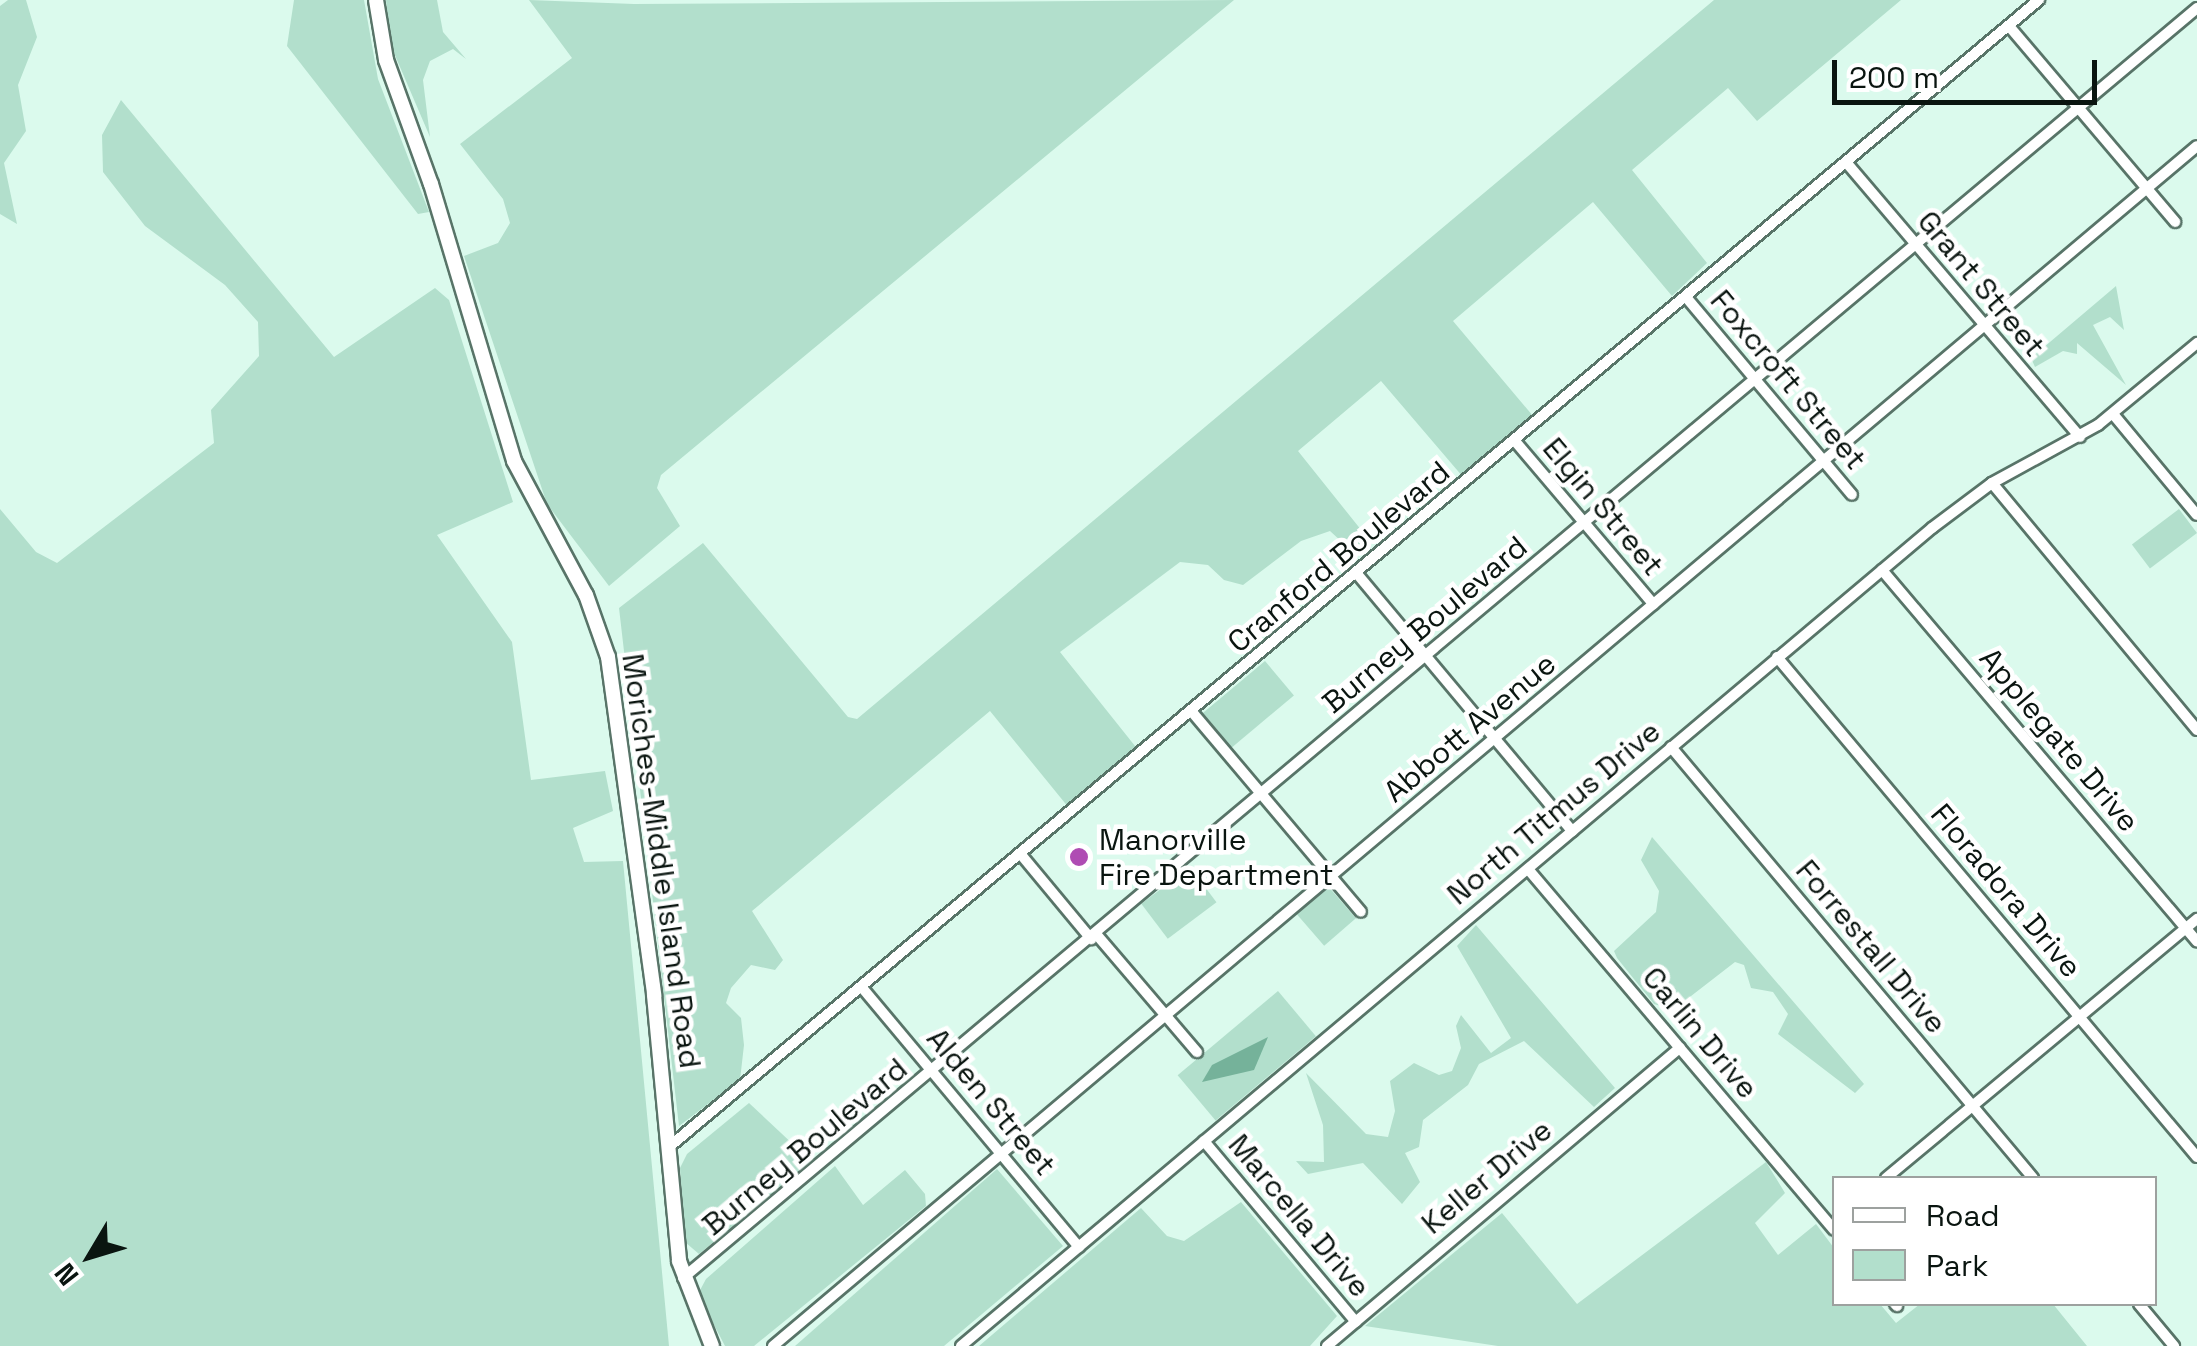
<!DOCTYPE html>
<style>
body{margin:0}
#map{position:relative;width:2197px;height:1346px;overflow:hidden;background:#dbfaed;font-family:"Space Grotesk",sans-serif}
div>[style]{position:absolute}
.green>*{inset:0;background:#b2dfcc;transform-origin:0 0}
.water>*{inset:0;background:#75b29a}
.roads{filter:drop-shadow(2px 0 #587468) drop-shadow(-2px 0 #587468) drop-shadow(0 2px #587468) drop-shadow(0 -2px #587468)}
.minor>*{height:10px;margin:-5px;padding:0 5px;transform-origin:5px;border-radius:5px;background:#fff}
.secondary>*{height:14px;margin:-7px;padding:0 7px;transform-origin:7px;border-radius:7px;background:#fff}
.dots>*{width:28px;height:28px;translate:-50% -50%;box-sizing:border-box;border:5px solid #fff;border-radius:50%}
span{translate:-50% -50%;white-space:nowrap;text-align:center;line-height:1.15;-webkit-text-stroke:9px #fff;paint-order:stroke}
.street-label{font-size:30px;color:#0a1510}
.poi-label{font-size:30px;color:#0a1510}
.left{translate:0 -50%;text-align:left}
.legend{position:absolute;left:1832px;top:1176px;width:325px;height:130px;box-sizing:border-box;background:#fff;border:2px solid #9da19f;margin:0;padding:12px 18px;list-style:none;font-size:30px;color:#0a1510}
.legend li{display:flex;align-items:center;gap:20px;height:50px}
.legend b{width:50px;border:2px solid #9da19f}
.north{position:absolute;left:40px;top:1206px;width:100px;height:100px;-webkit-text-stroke:8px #fff;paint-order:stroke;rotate:232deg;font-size:28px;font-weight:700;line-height:40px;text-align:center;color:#0a1510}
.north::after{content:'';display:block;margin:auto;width:35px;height:45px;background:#0a1510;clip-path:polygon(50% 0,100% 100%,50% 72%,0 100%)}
.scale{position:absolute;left:1832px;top:60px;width:265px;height:45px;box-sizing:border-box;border:5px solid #0a1510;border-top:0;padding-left:12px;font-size:30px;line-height:35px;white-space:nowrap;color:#0a1510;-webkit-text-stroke:8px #fff;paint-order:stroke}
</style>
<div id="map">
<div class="green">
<i style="clip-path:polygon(8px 0,26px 0,37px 37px,18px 85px,26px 131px,4px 163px,17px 224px,0 214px,0 6px)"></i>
<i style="clip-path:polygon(294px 0,364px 0,378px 79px,429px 212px,418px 214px,287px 46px)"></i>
<i style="clip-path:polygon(386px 0,437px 0,443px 32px,466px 59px,453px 49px,430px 61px,423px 80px,430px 137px,391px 46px)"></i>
<i style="clip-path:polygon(529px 0,634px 4px,1234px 0,661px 475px,657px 488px,680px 526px,609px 586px,547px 504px,464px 256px,498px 243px,510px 223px,503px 199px,460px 144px,572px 58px)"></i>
<i style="clip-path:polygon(1714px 0,1901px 0,1757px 121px,1728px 88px,1632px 170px,1707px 263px,1672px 296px,1593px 202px,1453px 321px,1533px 416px,1463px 477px,1381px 381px,1298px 451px,1366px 536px,1355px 554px,1330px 531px,1301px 541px,1243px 585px,1224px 580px,1208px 565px,1180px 562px,1060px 652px,1139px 751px,1069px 808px,990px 711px,752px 911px,783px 960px,775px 970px,751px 965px,731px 988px,726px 1003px,741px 1018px,744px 1045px,740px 1080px,679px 1126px,619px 608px,703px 543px,848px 717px,857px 719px)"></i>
<i style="clip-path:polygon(121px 100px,334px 357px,435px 288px,449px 300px,513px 502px,437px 535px,512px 642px,531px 780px,605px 771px,613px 811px,573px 828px,584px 862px,623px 861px,669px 1346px,0 1346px,0 509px,36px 552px,57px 563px,214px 443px,211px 410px,259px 356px,258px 322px,225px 285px,145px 226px,103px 172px,102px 135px)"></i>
<i style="clip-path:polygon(2116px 286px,2124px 330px,2110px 317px,2093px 325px,2126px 385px,2077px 343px,2077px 354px,2063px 351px,2035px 367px,2031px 358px)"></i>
<i style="left:2179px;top:509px;width:30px;height:59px;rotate:53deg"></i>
<i style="left:1265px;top:661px;width:45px;height:83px;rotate:50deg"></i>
<i style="clip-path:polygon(1652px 837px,1864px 1084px,1855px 1093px,1778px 1034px,1788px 1014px,1773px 992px,1751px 988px,1744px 965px,1735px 962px,1673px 1010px,1654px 1004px,1617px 958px,1614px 951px,1656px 912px,1659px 891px,1641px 860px)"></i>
<i style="left:1190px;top:867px;width:44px;height:61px;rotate:53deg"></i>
<i style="left:1327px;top:885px;width:44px;height:42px;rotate:49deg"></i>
<i style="clip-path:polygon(1476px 925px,1615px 1088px,1594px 1107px,1524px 1041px,1479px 1064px,1468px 1085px,1423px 1120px,1419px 1147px,1405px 1153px,1420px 1182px,1402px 1204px,1363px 1163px,1308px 1174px,1296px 1161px,1324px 1162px,1323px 1125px,1306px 1073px,1366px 1134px,1388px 1137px,1395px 1111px,1390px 1081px,1414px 1063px,1439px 1075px,1452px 1071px,1461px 1048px,1456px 1026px,1461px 1015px,1491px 1053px,1511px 1038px,1457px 946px)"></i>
<i style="left:1278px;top:991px;width:59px;height:131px;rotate:50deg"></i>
<i style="clip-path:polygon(749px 1103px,812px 1162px,699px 1254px,685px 1242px,680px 1168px,687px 1154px)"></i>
<i style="clip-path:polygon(1766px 1162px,1785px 1193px,1755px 1223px,1778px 1255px,1816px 1224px,1834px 1248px,1834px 1304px,1880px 1304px,1896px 1323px,1920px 1304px,2053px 1304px,2087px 1346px,1498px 1346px,1365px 1326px,1502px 1213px,1577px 1304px)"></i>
<i style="clip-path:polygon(835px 1166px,863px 1205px,905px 1170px,925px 1194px,926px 1206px,754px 1346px,725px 1346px,698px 1294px,706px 1279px)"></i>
<i style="clip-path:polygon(997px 1169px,1063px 1246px,944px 1346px,795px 1346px)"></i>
<i style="clip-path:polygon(1241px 1202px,1337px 1316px,1310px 1346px,979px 1346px,1141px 1208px,1167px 1236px,1184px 1241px)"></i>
</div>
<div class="water">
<i style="clip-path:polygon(1268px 1037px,1254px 1070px,1202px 1082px,1212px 1065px)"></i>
</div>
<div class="roads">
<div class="minor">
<i style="left:2009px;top:26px;width:257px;rotate:49.7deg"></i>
<i style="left:1846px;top:162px;width:361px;rotate:49.6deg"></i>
<i style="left:1686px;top:297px;width:258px;rotate:50deg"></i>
<i style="left:2113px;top:414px;width:131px;rotate:50.3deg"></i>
<i style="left:1515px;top:441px;width:214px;rotate:49.7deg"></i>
<i style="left:1992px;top:483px;width:321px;rotate:50.3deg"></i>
<i style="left:1882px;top:570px;width:487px;rotate:49.7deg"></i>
<i style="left:1358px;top:575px;width:334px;rotate:50.1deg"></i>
<i style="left:1777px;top:657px;width:653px;rotate:49.97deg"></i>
<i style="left:1193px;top:713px;width:260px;rotate:49.8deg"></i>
<i style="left:1671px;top:747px;width:563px;rotate:49.97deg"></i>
<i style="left:1023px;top:857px;width:107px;rotate:50.3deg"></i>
<i style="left:1528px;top:869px;width:473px;rotate:49.7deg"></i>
<i style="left:1097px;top:935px;width:154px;rotate:49.5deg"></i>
<i style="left:864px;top:990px;width:335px;rotate:50.1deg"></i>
<i style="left:1204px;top:1141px;width:236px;rotate:50deg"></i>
<i style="left:669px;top:1147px;width:1787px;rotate:-39.94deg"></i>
<i style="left:1886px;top:1178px;width:405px;rotate:-39.8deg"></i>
<i style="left:683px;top:1278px;width:1976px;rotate:-39.99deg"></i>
<i style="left:1895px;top:1304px;width:3px;rotate:45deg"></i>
<i style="left:2139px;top:1304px;width:55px;rotate:50.2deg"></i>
<i style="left:773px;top:1346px;width:1862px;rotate:-40.12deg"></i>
<i style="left:961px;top:1346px;width:1270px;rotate:-40.11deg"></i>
<i style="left:1932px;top:528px;width:75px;rotate:-36.9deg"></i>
<i style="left:1992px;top:483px;width:121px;rotate:-28.7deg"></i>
<i style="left:2098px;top:425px;width:129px;rotate:-39.6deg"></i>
<i style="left:1327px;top:1346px;width:462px;rotate:-40.2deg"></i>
</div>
<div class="secondary">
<i style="left:376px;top:0;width:61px;rotate:80.5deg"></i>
<i style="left:386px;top:60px;width:132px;rotate:70.1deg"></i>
<i style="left:431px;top:184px;width:289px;rotate:73.3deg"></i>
<i style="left:514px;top:461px;width:152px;rotate:61.8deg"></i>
<i style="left:586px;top:595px;width:66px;rotate:70.5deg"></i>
<i style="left:608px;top:657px;width:341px;rotate:82.2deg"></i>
<i style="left:654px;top:995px;width:267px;rotate:84.6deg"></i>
<i style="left:679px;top:1261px;width:91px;rotate:68.8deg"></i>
</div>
</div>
<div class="dots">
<i style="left:1079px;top:857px;background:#af4cb3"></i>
</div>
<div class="street-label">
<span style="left:1981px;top:284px;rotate:50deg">Grant Street</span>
<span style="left:1788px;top:380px;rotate:50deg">Foxcroft Street</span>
<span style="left:1603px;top:507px;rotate:50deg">Elgin Street</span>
<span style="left:1339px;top:557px;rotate:-40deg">Cranford Boulevard</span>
<span style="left:1425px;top:625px;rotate:-40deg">Burney Boulevard</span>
<span style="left:1470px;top:728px;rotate:-40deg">Abbott Avenue</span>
<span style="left:2059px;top:740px;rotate:50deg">Applegate Drive</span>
<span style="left:1554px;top:813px;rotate:-40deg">North Titmus Drive</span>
<span style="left:661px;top:861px;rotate:82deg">Moriches-Middle Island Road</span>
<span style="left:2006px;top:891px;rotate:50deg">Floradora Drive</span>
<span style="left:1871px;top:947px;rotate:50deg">Forrestall Drive</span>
<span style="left:1700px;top:1033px;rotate:50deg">Carlin Drive</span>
<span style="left:991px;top:1102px;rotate:50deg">Alden Street</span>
<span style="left:805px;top:1147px;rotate:-40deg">Burney Boulevard</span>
<span style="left:1487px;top:1177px;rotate:-40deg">Keller Drive</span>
<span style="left:1299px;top:1216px;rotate:50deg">Marcella Drive</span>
</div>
<div class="poi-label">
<span class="left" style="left:1099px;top:857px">Manorville<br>Fire Department</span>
</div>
<ul class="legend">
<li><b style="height:12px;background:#fff"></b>Road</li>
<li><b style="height:28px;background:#b2dfcc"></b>Park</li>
</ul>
<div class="north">N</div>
<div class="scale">200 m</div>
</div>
